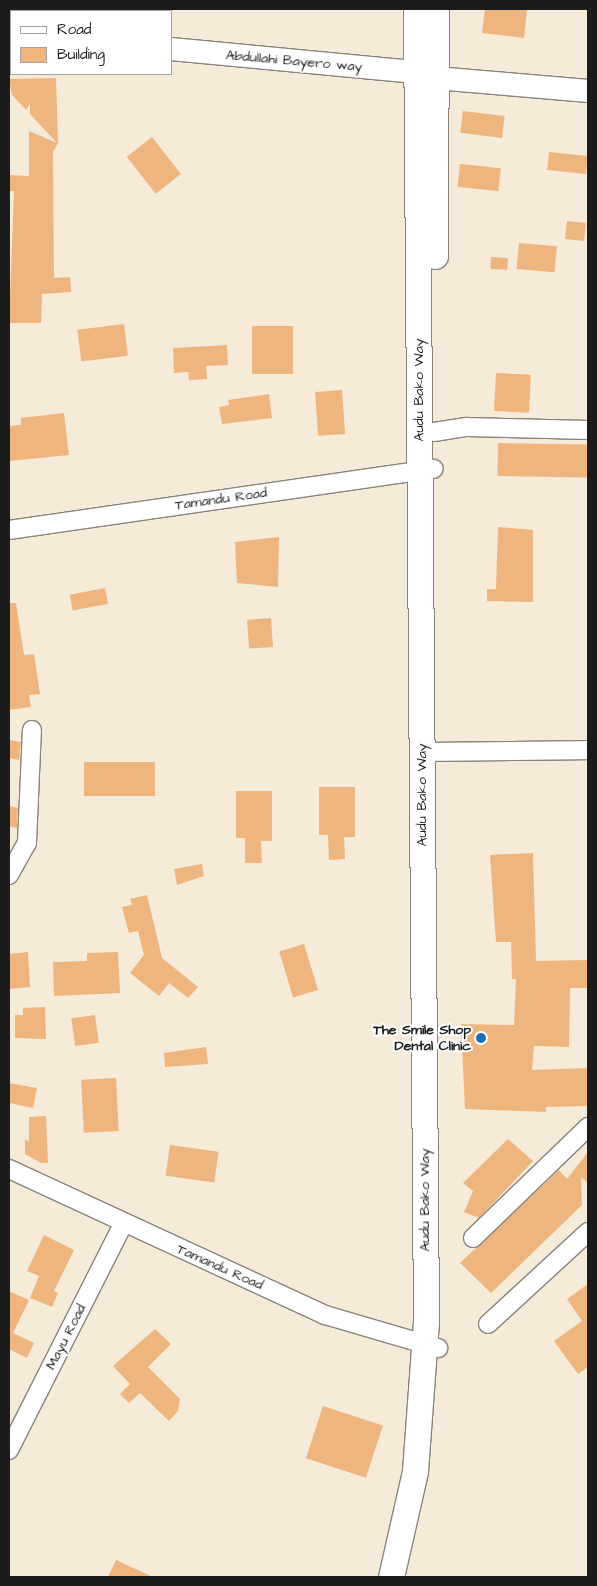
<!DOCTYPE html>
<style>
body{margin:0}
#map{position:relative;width:597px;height:1586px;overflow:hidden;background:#f5ebd8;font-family:"Architects Daughter",sans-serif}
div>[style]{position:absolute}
.building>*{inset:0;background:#eeb57f;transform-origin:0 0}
.roads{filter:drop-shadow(1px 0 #88847a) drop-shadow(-1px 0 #88847a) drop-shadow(0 1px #88847a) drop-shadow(0 -1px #88847a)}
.minor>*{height:18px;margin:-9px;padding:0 9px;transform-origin:9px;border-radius:9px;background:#fff}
.tertiary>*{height:22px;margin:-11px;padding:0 11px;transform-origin:11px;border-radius:11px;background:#fff}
.secondary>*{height:25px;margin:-12.5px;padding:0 12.5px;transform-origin:12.5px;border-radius:12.5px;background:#fff}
.dots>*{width:14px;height:14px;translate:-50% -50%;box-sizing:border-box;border:2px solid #fff;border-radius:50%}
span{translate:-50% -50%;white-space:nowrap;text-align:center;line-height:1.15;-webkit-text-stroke:4px #fff;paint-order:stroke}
.street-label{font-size:14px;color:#1c1c1c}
.poi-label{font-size:14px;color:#1c1c1c;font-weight:700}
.right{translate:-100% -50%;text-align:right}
.frame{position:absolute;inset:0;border:10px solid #1c1c1c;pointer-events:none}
.legend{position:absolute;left:10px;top:10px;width:162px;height:65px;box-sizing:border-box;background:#fff;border:1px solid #a4a4a4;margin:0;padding:6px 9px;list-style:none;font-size:15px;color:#1c1c1c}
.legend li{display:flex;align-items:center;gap:10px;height:25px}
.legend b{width:25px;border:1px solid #a4a4a4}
</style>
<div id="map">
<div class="building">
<i style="clip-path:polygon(485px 9px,527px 9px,524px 38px,482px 33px)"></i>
<i style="clip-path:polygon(56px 78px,58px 143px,53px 152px,54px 278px,70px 277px,71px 292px,42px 294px,41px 323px,9px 323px,14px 191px,9px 191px,9px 175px,29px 176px,29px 131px,57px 143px,30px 114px,30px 103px,26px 110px,12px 95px,9px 79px)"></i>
<i style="left:463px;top:111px;width:42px;height:22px;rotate:7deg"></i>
<i style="left:152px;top:137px;width:47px;height:32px;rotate:52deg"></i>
<i style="left:549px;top:152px;width:39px;height:18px;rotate:6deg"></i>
<i style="left:460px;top:164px;width:41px;height:23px;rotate:6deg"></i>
<i style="left:567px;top:221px;width:19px;height:18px;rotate:6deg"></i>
<i style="left:519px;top:243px;width:38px;height:26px;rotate:5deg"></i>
<i style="left:491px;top:257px;width:17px;height:12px;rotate:3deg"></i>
<i style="left:124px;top:324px;width:32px;height:47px;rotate:83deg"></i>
<i style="left:293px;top:326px;width:48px;height:41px;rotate:90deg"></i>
<i style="clip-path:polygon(227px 345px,228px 365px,206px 366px,207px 379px,189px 380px,188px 372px,174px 373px,173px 348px)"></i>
<i style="left:496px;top:373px;width:35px;height:38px;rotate:3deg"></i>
<i style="left:342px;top:390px;width:44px;height:27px;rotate:86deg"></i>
<i style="clip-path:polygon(269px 394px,272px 418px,222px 424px,219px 407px,229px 405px,228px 400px)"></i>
<i style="clip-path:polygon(64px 413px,69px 455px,9px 461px,9px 426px,21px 425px,21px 418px)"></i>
<i style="left:498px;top:443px;width:90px;height:33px;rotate:1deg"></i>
<i style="clip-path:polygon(498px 527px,533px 530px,533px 602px,487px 601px,487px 589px,496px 589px)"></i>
<i style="clip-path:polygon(279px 537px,278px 587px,237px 583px,235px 542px)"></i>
<i style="left:105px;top:588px;width:16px;height:36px;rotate:79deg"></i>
<i style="clip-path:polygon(9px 603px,16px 603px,24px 655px,34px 654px,40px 694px,29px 695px,31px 707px,9px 710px)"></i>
<i style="left:271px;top:618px;width:29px;height:24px;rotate:86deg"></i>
<i style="clip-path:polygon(9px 740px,21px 742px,19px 760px,9px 758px)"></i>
<i style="left:84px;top:762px;width:71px;height:34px"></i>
<i style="clip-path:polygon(319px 787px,355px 787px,355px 837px,344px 837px,345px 859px,329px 860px,328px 835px,319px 835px)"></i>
<i style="clip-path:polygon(236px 791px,272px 791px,272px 841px,261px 841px,262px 863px,245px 863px,245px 838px,236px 838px)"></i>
<i style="clip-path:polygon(9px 806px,18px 808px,17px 828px,9px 826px)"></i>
<i style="clip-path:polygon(533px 853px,536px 961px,588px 960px,588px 988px,570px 988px,569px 1047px,534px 1046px,532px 1070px,588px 1068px,588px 1106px,546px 1107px,546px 1112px,465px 1109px,461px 1024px,514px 1025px,516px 979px,512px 979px,511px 942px,496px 942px,490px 855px)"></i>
<i style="clip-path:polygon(202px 864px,204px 876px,177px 885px,174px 869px)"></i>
<i style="clip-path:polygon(147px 895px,162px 958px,198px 987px,188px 998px,169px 983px,159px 996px,130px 973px,144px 955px,138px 931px,129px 933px,122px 907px,132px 905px,130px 899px)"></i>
<i style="left:304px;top:944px;width:48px;height:26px;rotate:73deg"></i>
<i style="clip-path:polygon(28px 952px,30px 987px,9px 989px,9px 954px)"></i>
<i style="clip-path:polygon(118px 952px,120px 993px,54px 996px,53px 962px,87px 961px,87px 953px)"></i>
<i style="clip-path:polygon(45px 1007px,46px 1039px,15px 1038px,15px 1015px,23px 1015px,23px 1008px)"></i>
<i style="left:95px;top:1015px;width:28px;height:24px;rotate:82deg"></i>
<i style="clip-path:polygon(206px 1047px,208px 1064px,165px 1067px,164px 1053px)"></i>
<i style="left:116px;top:1078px;width:53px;height:35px;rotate:87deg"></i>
<i style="clip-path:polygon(9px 1083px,37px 1088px,33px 1108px,10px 1103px)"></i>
<i style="clip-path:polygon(46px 1116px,48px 1163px,41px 1163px,25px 1154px,25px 1139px,29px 1142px,29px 1117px)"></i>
<i style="clip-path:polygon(508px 1139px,533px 1161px,479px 1218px,464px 1212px,473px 1191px,463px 1183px)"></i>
<i style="left:170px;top:1145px;width:49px;height:31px;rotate:8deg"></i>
<i style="clip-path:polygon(588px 1152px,588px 1183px,581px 1177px,582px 1205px,491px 1293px,460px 1263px,559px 1170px,567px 1179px)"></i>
<i style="clip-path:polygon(44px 1235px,74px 1250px,54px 1291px,58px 1293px,52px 1307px,30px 1298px,39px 1276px,27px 1271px)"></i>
<i style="clip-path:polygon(588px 1284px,588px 1367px,578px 1374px,554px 1341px,582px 1321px,567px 1299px)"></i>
<i style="clip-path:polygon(9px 1291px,29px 1300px,13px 1333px,34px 1343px,27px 1358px,9px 1349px)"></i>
<i style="clip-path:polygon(155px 1329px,171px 1344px,148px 1367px,180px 1399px,178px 1411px,169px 1421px,140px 1393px,129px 1403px,120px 1394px,130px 1384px,113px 1366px)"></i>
<i style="left:323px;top:1406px;width:63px;height:55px;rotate:18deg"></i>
<i style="clip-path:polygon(116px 1560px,153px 1577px,108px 1577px)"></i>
</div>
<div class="roads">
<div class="minor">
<i style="left:434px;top:432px;width:33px;rotate:-9deg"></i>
<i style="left:467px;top:427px;width:121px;rotate:1.4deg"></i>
<i style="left:9px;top:530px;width:429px;rotate:-8.2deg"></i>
<i style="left:435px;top:752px;width:153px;rotate:-0.7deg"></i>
<i style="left:9px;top:875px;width:37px;rotate:-61deg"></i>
<i style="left:27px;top:843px;width:113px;rotate:-87.5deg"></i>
<i style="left:9px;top:1169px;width:348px;rotate:24.8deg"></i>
<i style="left:325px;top:1315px;width:118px;rotate:16.3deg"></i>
<i style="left:473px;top:1238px;width:160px;rotate:-44deg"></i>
<i style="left:488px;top:1324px;width:136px;rotate:-42.6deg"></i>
<i style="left:9px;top:1450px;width:253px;rotate:-63.2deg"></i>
</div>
<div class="tertiary">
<i style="left:9px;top:34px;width:2px"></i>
<i style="left:171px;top:49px;width:246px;rotate:5.4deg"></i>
<i style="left:436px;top:78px;width:153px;rotate:4.9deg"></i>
</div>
<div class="secondary">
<i style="left:435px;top:256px;width:247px;rotate:-89.8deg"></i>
<i style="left:391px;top:1577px;width:109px;rotate:-77.2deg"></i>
<i style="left:415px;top:1471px;width:149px;rotate:-85.8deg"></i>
<i style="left:426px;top:1322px;width:1313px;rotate:-90.44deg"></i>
</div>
</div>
<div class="dots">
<i style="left:481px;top:1038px;background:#1f6fb2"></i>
</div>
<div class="street-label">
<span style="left:294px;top:61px;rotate:5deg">Abdullahi Bayero way</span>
<span style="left:419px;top:390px;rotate:-90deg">Audu Bako Way</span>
<span style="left:221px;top:499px;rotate:-8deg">Tamandu Road</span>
<span style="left:422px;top:795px;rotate:-90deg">Audu Bako Way</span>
<span style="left:425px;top:1200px;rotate:-90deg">Audu Bako Way</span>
<span style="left:220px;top:1267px;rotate:24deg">Tamandu Road</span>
<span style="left:66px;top:1337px;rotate:-63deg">Mayu Road</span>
</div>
<div class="poi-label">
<span class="right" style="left:471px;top:1038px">The Smile Shop<br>Dental Clinic</span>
</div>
<div class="frame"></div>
<ul class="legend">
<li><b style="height:6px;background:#fff"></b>Road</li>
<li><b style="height:14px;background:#eeb57f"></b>Building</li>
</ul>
</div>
